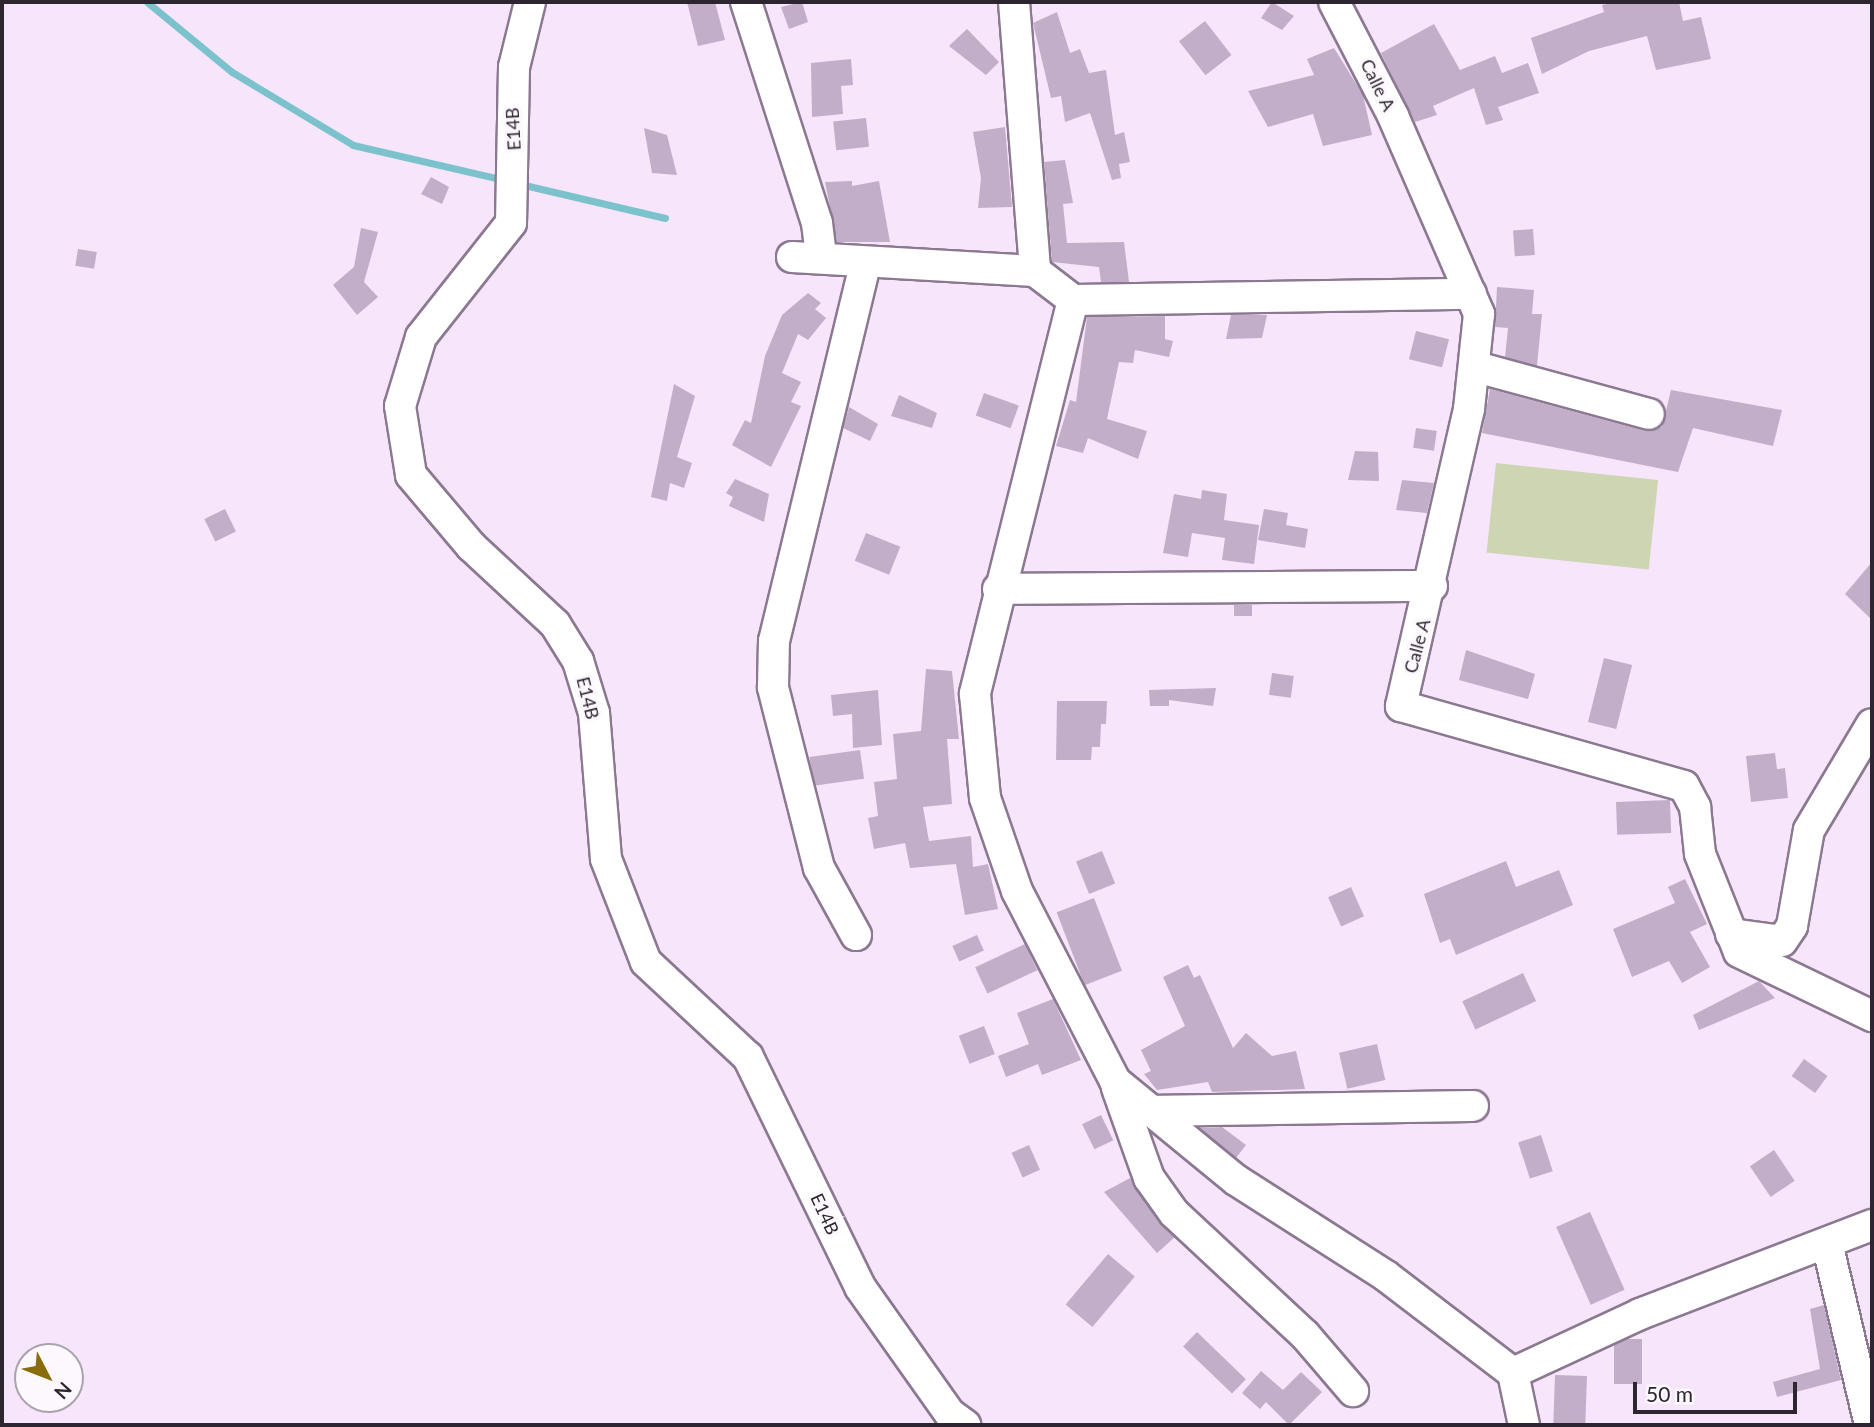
<!DOCTYPE html>
<style>
body{margin:0}
#map{position:relative;width:1874px;height:1427px;overflow:hidden;background:#f7e5fb;font-family:Lato,sans-serif}
div>[style]{position:absolute}
.green>*{inset:0;background:#cdd5b3;transform-origin:0 0}
.stream>*{height:7px;margin:-3.5px;padding:0 3.5px;transform-origin:3.5px;border-radius:3.5px;background:#7cc2cd}
.building>*{inset:0;background:#c3aec9;transform-origin:0 0}
.roads{filter:drop-shadow(2px 0 #8b7891) drop-shadow(-2px 0 #8b7891) drop-shadow(0 2px #8b7891) drop-shadow(0 -2px #8b7891)}
.minor>*{height:30px;margin:-15px;padding:0 15px;transform-origin:15px;border-radius:15px;background:#fff}
span{translate:-50% -50%;white-space:nowrap;text-align:center;line-height:1.15;-webkit-text-stroke:7px #fcf8fd;paint-order:stroke}
.street-label{font-size:18px;color:#2d252f}
.frame{position:absolute;inset:0;border:4px solid #2d252f;pointer-events:none}
.north{position:absolute;left:14px;top:1343px;width:70px;height:70px;box-sizing:border-box;background:#fcf8fd;border:2px solid #a9a4ab;border-radius:50%;rotate:132deg;font-size:19px;font-weight:700;line-height:28px;text-align:center;color:#2d252f}
.north::after{content:'';display:block;margin:auto;width:24px;height:32px;background:#896d0c;clip-path:polygon(50% 0,100% 100%,50% 72%,0 100%)}
.scale{position:absolute;left:1633px;top:1382px;width:164px;height:32px;box-sizing:border-box;border:4px solid #2d252f;border-top:0;padding-left:9px;font-size:21px;line-height:24px;white-space:nowrap;color:#2d252f;-webkit-text-stroke:5px #fcf8fd;paint-order:stroke}
</style>
<div id="map">
<div class="green">
<i style="left:1496px;top:463px;width:163px;height:90px;rotate:6deg"></i>
</div>
<div class="stream">
<i style="left:147px;top:2px;width:110px;rotate:39.5deg"></i>
<i style="left:232px;top:72px;width:141px;rotate:31.1deg"></i>
<i style="left:353px;top:145px;width:156px;rotate:13deg"></i>
<i style="left:520px;top:184px;width:149px;rotate:13.2deg"></i>
</div>
<div class="building">
<i style="clip-path:polygon(687px 2px,715px 2px,725px 40px,698px 46px)"></i>
<i style="clip-path:polygon(802px 2px,808px 22px,789px 29px,781px 7px)"></i>
<i style="clip-path:polygon(1272px 2px,1294px 16px,1282px 30px,1261px 18px)"></i>
<i style="clip-path:polygon(1615px 2px,1679px 2px,1683px 21px,1701px 17px,1711px 59px,1656px 70px,1647px 36px,1589px 51px,1542px 74px,1531px 38px,1604px 12px,1602px 5px)"></i>
<i style="clip-path:polygon(1057px 12px,1070px 53px,1080px 49px,1089px 73px,1106px 70px,1115px 135px,1124px 132px,1130px 162px,1119px 164px,1121px 178px,1112px 180px,1090px 113px,1065px 122px,1061px 96px,1051px 98px,1033px 23px)"></i>
<i style="left:1205px;top:21px;width:43px;height:33px;rotate:52deg"></i>
<i style="clip-path:polygon(1434px 24px,1460px 70px,1495px 56px,1502px 73px,1528px 63px,1539px 93px,1498px 107px,1503px 120px,1486px 125px,1474px 88px,1433px 106px,1437px 115px,1415px 122px,1381px 53px)"></i>
<i style="clip-path:polygon(967px 29px,999px 62px,986px 75px,949px 46px)"></i>
<i style="clip-path:polygon(1334px 48px,1363px 95px,1372px 135px,1323px 146px,1313px 114px,1268px 127px,1248px 91px,1314px 75px,1307px 59px)"></i>
<i style="clip-path:polygon(851px 59px,853px 85px,841px 86px,843px 114px,812px 117px,811px 63px)"></i>
<i style="left:866px;top:118px;width:29px;height:33px;rotate:84deg"></i>
<i style="clip-path:polygon(1005px 127px,1012px 207px,978px 208px,981px 178px,973px 132px)"></i>
<i style="clip-path:polygon(644px 128px,667px 135px,677px 175px,652px 173px)"></i>
<i style="clip-path:polygon(1065px 160px,1073px 203px,1063px 204px,1067px 243px,1124px 242px,1129px 282px,1101px 282px,1099px 267px,1052px 262px,1044px 162px)"></i>
<i style="clip-path:polygon(431px 177px,449px 187px,442px 204px,421px 194px)"></i>
<i style="clip-path:polygon(852px 181px,852px 186px,879px 181px,890px 242px,837px 242px,825px 182px)"></i>
<i style="clip-path:polygon(361px 228px,378px 232px,364px 282px,378px 297px,357px 315px,333px 285px,354px 267px)"></i>
<i style="left:1533px;top:229px;width:26px;height:20px;rotate:86deg"></i>
<i style="left:78px;top:249px;width:19px;height:17px;rotate:9deg"></i>
<i style="clip-path:polygon(1497px 287px,1534px 290px,1532px 314px,1542px 314px,1537px 366px,1505px 357px,1508px 328px,1495px 327px)"></i>
<i style="clip-path:polygon(808px 293px,821px 303px,815px 309px,826px 318px,808px 340px,798px 334px,782px 373px,801px 382px,791px 402px,801px 406px,771px 467px,732px 445px,745px 420px,751px 423px,765px 356px,782px 315px)"></i>
<i style="clip-path:polygon(1231px 315px,1267px 315px,1262px 338px,1226px 339px)"></i>
<i style="clip-path:polygon(1165px 316px,1165px 339px,1173px 341px,1169px 357px,1135px 350px,1133px 363px,1119px 362px,1107px 419px,1147px 431px,1138px 459px,1088px 438px,1083px 453px,1056px 446px,1070px 400px,1076px 402px,1087px 317px)"></i>
<i style="left:1416px;top:331px;width:34px;height:29px;rotate:14deg"></i>
<i style="clip-path:polygon(674px 384px,695px 396px,677px 457px,692px 463px,684px 488px,670px 483px,667px 501px,651px 497px)"></i>
<i style="clip-path:polygon(1490px 389px,1645px 431px,1662px 427px,1671px 390px,1782px 410px,1773px 446px,1693px 428px,1678px 472px,1482px 433px)"></i>
<i style="left:984px;top:393px;width:37px;height:24px;rotate:20deg"></i>
<i style="clip-path:polygon(899px 395px,937px 413px,932px 428px,891px 416px)"></i>
<i style="clip-path:polygon(849px 407px,878px 424px,870px 441px,843px 428px)"></i>
<i style="left:1416px;top:428px;width:21px;height:20px;rotate:8deg"></i>
<i style="clip-path:polygon(1355px 451px,1378px 452px,1379px 481px,1348px 480px)"></i>
<i style="clip-path:polygon(735px 479px,769px 494px,764px 522px,729px 506px,733px 497px,726px 493px)"></i>
<i style="clip-path:polygon(1402px 480px,1434px 483px,1427px 513px,1396px 510px)"></i>
<i style="clip-path:polygon(1202px 490px,1227px 494px,1224px 520px,1259px 525px,1254px 564px,1222px 560px,1225px 538px,1192px 533px,1188px 557px,1163px 553px,1174px 494px,1201px 499px)"></i>
<i style="left:225px;top:509px;width:25px;height:23px;rotate:64deg"></i>
<i style="clip-path:polygon(1264px 509px,1288px 513px,1286px 525px,1308px 529px,1305px 548px,1258px 540px)"></i>
<i style="left:866px;top:533px;width:37px;height:30px;rotate:22deg"></i>
<i style="clip-path:polygon(1872px 562px,1872px 620px,1845px 594px)"></i>
<i style="left:1234px;top:605px;width:18px;height:11px"></i>
<i style="clip-path:polygon(1466px 650px,1535px 674px,1528px 699px,1459px 680px)"></i>
<i style="left:1604px;top:658px;width:29px;height:66px;rotate:14deg"></i>
<i style="clip-path:polygon(926px 669px,952px 671px,959px 739px,947px 739px,952px 804px,923px 807px,929px 841px,971px 836px,973px 867px,988px 864px,998px 909px,965px 915px,956px 864px,910px 868px,905px 843px,874px 849px,868px 818px,878px 816px,874px 782px,897px 779px,893px 734px,921px 731px)"></i>
<i style="left:1272px;top:673px;width:22px;height:22px;rotate:8deg"></i>
<i style="clip-path:polygon(1216px 688px,1213px 706px,1169px 700px,1169px 706px,1150px 706px,1149px 690px)"></i>
<i style="clip-path:polygon(878px 690px,882px 745px,853px 748px,852px 714px,833px 716px,831px 695px)"></i>
<i style="clip-path:polygon(1057px 701px,1107px 701px,1106px 724px,1101px 724px,1100px 747px,1092px 747px,1091px 760px,1056px 760px)"></i>
<i style="left:860px;top:750px;width:29px;height:51px;rotate:82deg"></i>
<i style="clip-path:polygon(1775px 753px,1777px 769px,1785px 768px,1788px 798px,1751px 802px,1746px 756px)"></i>
<i style="left:1670px;top:800px;width:33px;height:54px;rotate:88deg"></i>
<i style="left:1102px;top:851px;width:35px;height:28px;rotate:68deg"></i>
<i style="clip-path:polygon(1506px 861px,1516px 887px,1559px 870px,1573px 905px,1456px 955px,1450px 939px,1440px 943px,1424px 894px)"></i>
<i style="clip-path:polygon(1685px 879px,1707px 924px,1690px 932px,1710px 967px,1682px 983px,1669px 961px,1632px 977px,1613px 929px,1675px 903px,1668px 887px)"></i>
<i style="left:1351px;top:887px;width:32px;height:25px;rotate:66deg"></i>
<i style="left:1094px;top:898px;width:78px;height:40px;rotate:69deg"></i>
<i style="left:977px;top:935px;width:17px;height:27px;rotate:66deg"></i>
<i style="left:1025px;top:944px;width:29px;height:55px;rotate:65deg"></i>
<i style="clip-path:polygon(1188px 965px,1194px 978px,1200px 975px,1233px 1048px,1246px 1033px,1272px 1056px,1296px 1051px,1305px 1089px,1212px 1092px,1208px 1082px,1157px 1090px,1144px 1074px,1151px 1071px,1141px 1050px,1185px 1026px,1163px 977px)"></i>
<i style="left:1523px;top:973px;width:31px;height:67px;rotate:65deg"></i>
<i style="clip-path:polygon(1759px 981px,1775px 998px,1699px 1030px,1693px 1015px)"></i>
<i style="clip-path:polygon(1053px 999px,1081px 1060px,1042px 1075px,1038px 1064px,1006px 1077px,998px 1056px,1029px 1044px,1017px 1013px)"></i>
<i style="left:984px;top:1026px;width:30px;height:27px;rotate:69deg"></i>
<i style="left:1377px;top:1044px;width:37px;height:39px;rotate:77deg"></i>
<i style="left:1804px;top:1059px;width:29px;height:21px;rotate:36deg"></i>
<i style="left:1101px;top:1115px;width:28px;height:21px;rotate:64deg"></i>
<i style="clip-path:polygon(1222px 1127px,1246px 1145px,1236px 1158px,1200px 1128px)"></i>
<i style="left:1541px;top:1135px;width:38px;height:24px;rotate:72deg"></i>
<i style="left:1029px;top:1145px;width:27px;height:19px;rotate:66deg"></i>
<i style="left:1774px;top:1150px;width:37px;height:29px;rotate:56deg"></i>
<i style="clip-path:polygon(1130px 1178px,1175px 1237px,1157px 1253px,1104px 1192px)"></i>
<i style="left:1590px;top:1212px;width:85px;height:37px;rotate:66deg"></i>
<i style="left:1108px;top:1254px;width:35px;height:66px;rotate:40deg"></i>
<i style="clip-path:polygon(1824px 1305px,1841px 1380px,1777px 1397px,1773px 1382px,1820px 1369px,1810px 1309px)"></i>
<i style="left:1197px;top:1332px;width:68px;height:20px;rotate:44deg"></i>
<i style="clip-path:polygon(1627px 1339px,1642px 1339px,1642px 1384px,1614px 1384px,1614px 1345px)"></i>
<i style="clip-path:polygon(1261px 1371px,1283px 1390px,1301px 1372px,1322px 1392px,1289px 1425px,1266px 1402px,1260px 1409px,1242px 1393px)"></i>
<i style="left:1555px;top:1375px;width:32px;height:50px;rotate:2deg"></i>
</div>
<div class="roads">
<div class="minor">
<i style="left:530px;top:2px;width:67px;rotate:103.8deg"></i>
<i style="left:514px;top:67px;width:156px;rotate:91.1deg"></i>
<i style="left:511px;top:223px;width:145px;rotate:128.3deg"></i>
<i style="left:421px;top:337px;width:72px;rotate:106.9deg"></i>
<i style="left:400px;top:406px;width:70px;rotate:80.9deg"></i>
<i style="left:411px;top:475px;width:93px;rotate:49.8deg"></i>
<i style="left:471px;top:546px;width:115px;rotate:42.9deg"></i>
<i style="left:555px;top:624px;width:44px;rotate:58.1deg"></i>
<i style="left:578px;top:661px;width:54px;rotate:72.9deg"></i>
<i style="left:594px;top:713px;width:146px;rotate:85.3deg"></i>
<i style="left:606px;top:859px;width:110px;rotate:68.8deg"></i>
<i style="left:646px;top:962px;width:139px;rotate:43deg"></i>
<i style="left:748px;top:1057px;width:256px;rotate:64deg"></i>
<i style="left:860px;top:1287px;width:156px;rotate:54.7deg"></i>
<i style="left:950px;top:1414px;width:19px;rotate:36deg"></i>
<i style="left:746px;top:2px;width:232px;rotate:72.2deg"></i>
<i style="left:817px;top:223px;width:35px;rotate:83deg"></i>
<i style="left:1014px;top:2px;width:270px;rotate:85.5deg"></i>
<i style="left:1334px;top:2px;width:128px;rotate:62.6deg"></i>
<i style="left:1393px;top:116px;width:216px;rotate:66.5deg"></i>
<i style="left:1479px;top:314px;width:96px;rotate:96deg"></i>
<i style="left:1469px;top:409px;width:305px;rotate:102.9deg"></i>
<i style="left:1401px;top:706px;width:294px;rotate:15.8deg"></i>
<i style="left:1684px;top:786px;width:24px;rotate:62deg"></i>
<i style="left:1695px;top:807px;width:47px;rotate:83.9deg"></i>
<i style="left:1700px;top:854px;width:105px;rotate:68.3deg"></i>
<i style="left:1739px;top:952px;width:148px;rotate:25.7deg"></i>
<i style="left:792px;top:257px;width:243px;rotate:3.3deg"></i>
<i style="left:1035px;top:271px;width:48px;rotate:37.3deg"></i>
<i style="left:1073px;top:300px;width:398px;rotate:-0.9deg"></i>
<i style="left:1073px;top:300px;width:406px;rotate:104deg"></i>
<i style="left:975px;top:694px;width:104px;rotate:84.5deg"></i>
<i style="left:985px;top:798px;width:98px;rotate:71deg"></i>
<i style="left:1017px;top:891px;width:214px;rotate:62.7deg"></i>
<i style="left:1115px;top:1081px;width:156px;rotate:39.3deg"></i>
<i style="left:1236px;top:1180px;width:178px;rotate:32.6deg"></i>
<i style="left:1386px;top:1276px;width:160px;rotate:37.4deg"></i>
<i style="left:1513px;top:1373px;width:140px;rotate:-24.9deg"></i>
<i style="left:1640px;top:1314px;width:248px;rotate:-21deg"></i>
<i style="left:1476px;top:367px;width:179px;rotate:15.2deg"></i>
<i style="left:998px;top:589px;width:434px;rotate:-0.4deg"></i>
<i style="left:1731px;top:934px;width:51px;rotate:7.8deg"></i>
<i style="left:1782px;top:941px;width:18px;rotate:-56deg"></i>
<i style="left:1792px;top:926px;width:97px;rotate:-80deg"></i>
<i style="left:1809px;top:830px;width:123px;rotate:-59.3deg"></i>
<i style="left:856px;top:935px;width:77px;rotate:-118.9deg"></i>
<i style="left:819px;top:868px;width:187px;rotate:-104.3deg"></i>
<i style="left:773px;top:687px;width:46px;rotate:-88.8deg"></i>
<i style="left:774px;top:641px;width:388px;rotate:-76.4deg"></i>
<i style="left:1117px;top:1088px;width:96px;rotate:70.4deg"></i>
<i style="left:1149px;top:1178px;width:43px;rotate:54.5deg"></i>
<i style="left:1174px;top:1213px;width:179px;rotate:43deg"></i>
<i style="left:1305px;top:1335px;width:74px;rotate:49.4deg"></i>
<i style="left:1146px;top:1111px;width:327px;rotate:-0.9deg"></i>
<i style="left:1827px;top:1243px;width:187px;rotate:76.7deg"></i>
<i style="left:1513px;top:1373px;width:53px;rotate:78.1deg"></i>
</div>
</div>
<div class="street-label">
<span style="left:1378px;top:85px;rotate:64deg">Calle A</span>
<span style="left:513px;top:129px;rotate:-93deg">E14B</span>
<span style="left:1417px;top:646px;rotate:-75deg">Calle A</span>
<span style="left:588px;top:698px;rotate:76deg">E14B</span>
<span style="left:825px;top:1214px;rotate:65deg">E14B</span>
</div>
<div class="frame"></div>
<div class="north">N</div>
<div class="scale">50 m</div>
</div>
